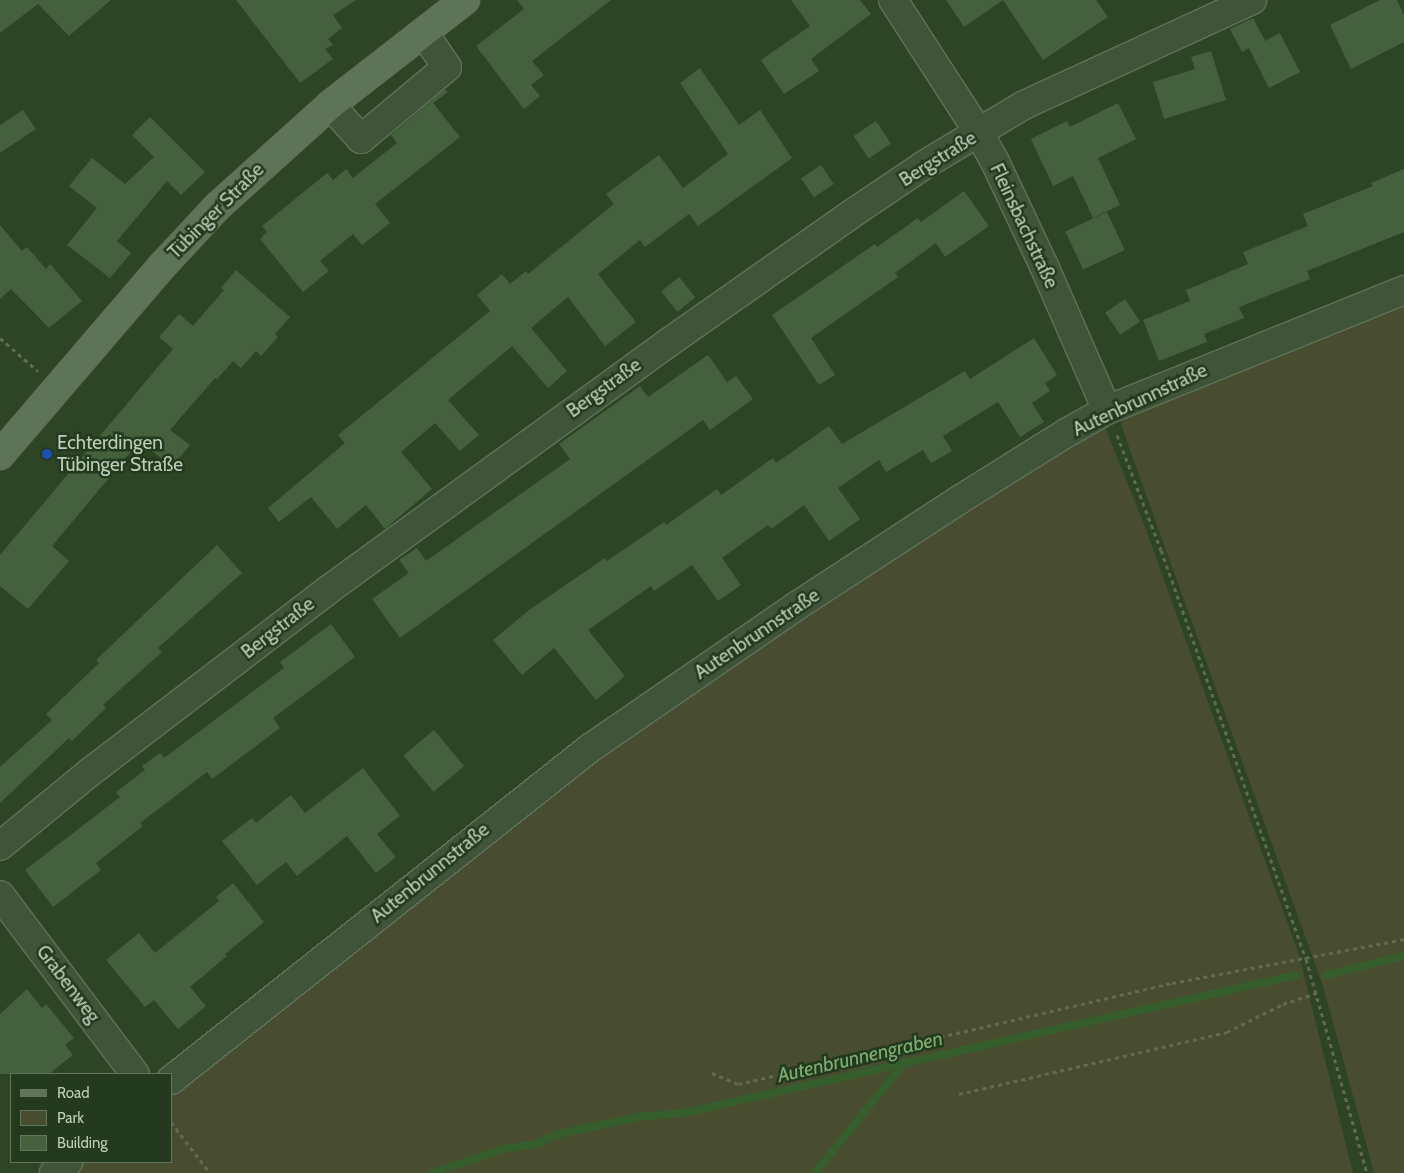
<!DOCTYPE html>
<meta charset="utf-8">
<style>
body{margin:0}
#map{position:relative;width:1404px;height:1173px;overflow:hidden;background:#2d4525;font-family:Cabin,sans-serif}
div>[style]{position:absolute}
.green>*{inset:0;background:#484d2f}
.stream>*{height:8px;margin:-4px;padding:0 4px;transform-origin:4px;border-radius:4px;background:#365d2c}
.building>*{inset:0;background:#44603c;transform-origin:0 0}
.path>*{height:3px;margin-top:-1.5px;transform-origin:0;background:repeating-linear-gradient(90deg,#616b4f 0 4px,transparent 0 8px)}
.roads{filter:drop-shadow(1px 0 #5d7259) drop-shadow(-1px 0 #5d7259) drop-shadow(0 1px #5d7259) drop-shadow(0 -1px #5d7259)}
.minor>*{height:28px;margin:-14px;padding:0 14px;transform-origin:14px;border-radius:14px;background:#40543a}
.major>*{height:28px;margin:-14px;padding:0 14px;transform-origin:14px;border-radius:14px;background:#5e7458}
.dots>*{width:14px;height:14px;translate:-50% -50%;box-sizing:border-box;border:2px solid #243a1f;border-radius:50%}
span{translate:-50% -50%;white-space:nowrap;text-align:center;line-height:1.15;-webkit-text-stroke:5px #243a1f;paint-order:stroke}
.street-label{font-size:19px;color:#bcceb8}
.poi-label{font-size:19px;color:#bcceb8}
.left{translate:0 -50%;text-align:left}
.water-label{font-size:20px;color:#7dae6f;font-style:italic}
.legend{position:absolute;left:10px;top:1073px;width:162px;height:90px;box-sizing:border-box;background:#243a1f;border:1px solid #61755c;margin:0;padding:6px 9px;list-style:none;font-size:15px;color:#bcceb8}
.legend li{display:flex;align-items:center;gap:10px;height:25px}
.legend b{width:25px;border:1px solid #61755c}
</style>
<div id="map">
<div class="green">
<i style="clip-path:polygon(1404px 303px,1404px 1173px,1374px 1173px,1323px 986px,1121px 425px,1125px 413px)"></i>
<i style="clip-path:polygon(1105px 427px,1144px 524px,1299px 955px,1353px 1173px,71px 1173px,85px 1162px,171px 1162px,171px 1094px,479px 846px,634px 731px,911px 542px,1092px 430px)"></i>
</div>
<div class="stream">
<i style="left:1326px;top:975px;width:80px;rotate:-13.7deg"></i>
<i style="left:432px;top:1173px;width:75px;rotate:-18.7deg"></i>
<i style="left:503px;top:1149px;width:30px;rotate:-8deg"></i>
<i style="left:533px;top:1145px;width:28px;rotate:-23deg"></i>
<i style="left:559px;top:1134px;width:81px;rotate:-12.1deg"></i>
<i style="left:638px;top:1117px;width:46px;rotate:-5deg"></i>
<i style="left:684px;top:1113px;width:628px;rotate:-12.69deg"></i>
<i style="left:815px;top:1173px;width:144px;rotate:-50.9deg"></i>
</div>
<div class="building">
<i style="clip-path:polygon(0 0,111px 0,69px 36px,38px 4px,0 33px)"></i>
<i style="clip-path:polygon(236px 0,356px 0,333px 15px,342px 28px,328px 39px,333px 45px,325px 49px,333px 59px,300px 83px)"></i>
<i style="clip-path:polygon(517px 0,611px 0,532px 61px,544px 75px,531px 85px,540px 96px,524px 109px,476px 46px,524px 9px)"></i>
<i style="clip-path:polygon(791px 0,860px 0,871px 14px,811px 59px,819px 71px,784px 94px,761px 60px,810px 26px)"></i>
<i style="clip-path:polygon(946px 0,1003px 0,964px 27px)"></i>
<i style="clip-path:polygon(1003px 0,1096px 0,1108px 17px,1043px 60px)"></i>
<i style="clip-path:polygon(1380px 0,1397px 0,1404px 15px,1404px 42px,1351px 69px,1330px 25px)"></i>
<i style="clip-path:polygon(1253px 18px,1265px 41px,1280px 33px,1300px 72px,1269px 88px,1249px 48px,1242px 52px,1230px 29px)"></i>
<i style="clip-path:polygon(1211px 51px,1226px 100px,1164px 119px,1153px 82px,1195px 69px,1191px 57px)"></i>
<i style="clip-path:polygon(700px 68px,739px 125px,760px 110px,792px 158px,698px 226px,689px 214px,645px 247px,640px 240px,598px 274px,636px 322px,605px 346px,568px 297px,531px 328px,567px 371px,548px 388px,512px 346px,448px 400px,479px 435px,460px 451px,435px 423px,401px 452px,432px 489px,385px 529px,366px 505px,337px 529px,311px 497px,279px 522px,268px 508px,345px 443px,338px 435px,490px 311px,477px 295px,502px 274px,510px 284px,526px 271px,528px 274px,614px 204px,606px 194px,659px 155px,683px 188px,728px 154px,680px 83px)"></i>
<i style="clip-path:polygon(445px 89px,448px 92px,433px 103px,460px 137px,375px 204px,390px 223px,362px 245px,353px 234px,320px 261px,329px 271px,303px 292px,260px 239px,267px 232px,262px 226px,327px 173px,333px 180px,346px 169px,353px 178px,397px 143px,391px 135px)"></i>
<i style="clip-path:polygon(1118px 103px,1136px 139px,1098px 158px,1120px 205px,1093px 218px,1073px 176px,1053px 186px,1031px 139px,1067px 121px,1070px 127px)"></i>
<i style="clip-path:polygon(23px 110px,36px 129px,0 153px,0 125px)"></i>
<i style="clip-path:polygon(150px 117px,205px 172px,181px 195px,167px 181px,117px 241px,131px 253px,110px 278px,67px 245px,97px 208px,69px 186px,92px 158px,125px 184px,154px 157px,132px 135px)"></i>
<i style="left:876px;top:121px;width:27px;height:27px;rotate:56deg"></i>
<i style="left:821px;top:165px;width:23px;height:24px;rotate:56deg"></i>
<i style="clip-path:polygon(1404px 169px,1404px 232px,1307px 271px,1310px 279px,1239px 307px,1244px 318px,1204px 334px,1207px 342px,1159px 361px,1143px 320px,1190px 301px,1186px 290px,1248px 264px,1243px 252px,1308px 226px,1303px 214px,1373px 186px,1371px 183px)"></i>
<i style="clip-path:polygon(964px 191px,989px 226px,945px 257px,936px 243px,895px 273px,898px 277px,811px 338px,835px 375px,819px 385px,772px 315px,875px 244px,877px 247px,918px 218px,921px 222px)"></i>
<i style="left:1107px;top:212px;width:42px;height:46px;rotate:65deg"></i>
<i style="clip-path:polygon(0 225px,22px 251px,27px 247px,46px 269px,50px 264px,82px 301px,49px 328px,11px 289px,0 299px)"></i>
<i style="clip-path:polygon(236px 270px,290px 317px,275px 334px,278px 337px,261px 356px,256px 351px,241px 368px,233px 361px,217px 379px,215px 378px,170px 430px,190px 445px,172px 467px,140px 441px,52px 546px,69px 561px,28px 609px,0 586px,0 555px,173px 349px,159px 337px,179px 314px,193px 326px,224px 290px,221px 288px)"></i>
<i style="left:679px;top:277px;width:26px;height:23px;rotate:51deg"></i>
<i style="left:1125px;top:299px;width:27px;height:24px;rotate:56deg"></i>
<i style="clip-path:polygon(1034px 338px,1057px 375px,1045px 383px,1050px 391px,1032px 403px,1044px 422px,1020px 437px,998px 402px,943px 436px,952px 451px,931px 463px,923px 450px,886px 472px,879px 460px,838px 488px,860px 519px,829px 541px,804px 505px,771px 529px,768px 525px,722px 558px,741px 585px,718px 601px,692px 565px,654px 591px,651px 586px,588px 630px,625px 676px,596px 700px,554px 648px,522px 675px,493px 640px,529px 610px,605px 558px,607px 561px,664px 522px,666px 525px,717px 489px,721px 495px,773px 458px,776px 463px,829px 426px,842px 444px,965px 371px,970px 379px)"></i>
<i style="clip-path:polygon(708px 355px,727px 382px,736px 376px,753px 399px,710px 430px,703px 420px,400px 638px,372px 599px,409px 573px,399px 560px,417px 548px,426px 561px,570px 459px,559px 444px,640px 386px,648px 397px)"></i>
<i style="clip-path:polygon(217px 545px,242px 573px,158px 648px,162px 652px,103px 705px,106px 708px,72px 741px,69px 738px,0 803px,0 767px,52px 720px,46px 714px,99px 663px,96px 660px)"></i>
<i style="clip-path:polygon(331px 624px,355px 657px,273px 718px,280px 728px,212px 779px,207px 772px,140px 823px,143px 826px,96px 863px,101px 870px,53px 907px,25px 870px,120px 797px,116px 792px,145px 770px,142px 766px,160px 753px,164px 758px,284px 668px,280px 662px)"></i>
<i style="left:434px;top:730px;width:47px;height:40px;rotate:50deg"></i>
<i style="clip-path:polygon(363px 768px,400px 816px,377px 834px,396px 857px,376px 873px,347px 836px,297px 876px,286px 862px,257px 885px,222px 841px,252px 818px,256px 823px,291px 795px,305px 813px)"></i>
<i style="clip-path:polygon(233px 883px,264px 922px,225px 954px,227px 956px,190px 987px,206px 1006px,178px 1029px,154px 1000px,145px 1007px,106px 960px,139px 933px,155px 953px,219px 901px,216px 897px)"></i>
<i style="clip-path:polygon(27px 989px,42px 1008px,46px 1004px,74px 1038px,65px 1045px,73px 1055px,49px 1074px,0 1074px,0 1014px)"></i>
</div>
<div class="path">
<i style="left:0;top:338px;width:50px;rotate:41deg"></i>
<i style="left:1117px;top:435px;width:123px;rotate:69.1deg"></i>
<i style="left:1161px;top:550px;width:434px;rotate:70.5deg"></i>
<i style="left:1306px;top:959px;width:223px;rotate:74.1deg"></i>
<i style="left:712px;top:1073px;width:28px;rotate:23deg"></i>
<i style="left:738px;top:1084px;width:446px;rotate:-13.1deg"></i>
<i style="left:1172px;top:983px;width:236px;rotate:-10.7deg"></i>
<i style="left:959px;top:1094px;width:275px;rotate:-13deg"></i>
<i style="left:1227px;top:1032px;width:63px;rotate:-26.6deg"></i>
<i style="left:1283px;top:1004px;width:35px;rotate:-18deg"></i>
<i style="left:171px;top:1122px;width:64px;rotate:52.6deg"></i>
</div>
<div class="roads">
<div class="minor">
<i style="left:893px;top:0;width:158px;rotate:57.1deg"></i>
<i style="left:979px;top:133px;width:35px;rotate:61deg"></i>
<i style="left:996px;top:164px;width:113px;rotate:64.8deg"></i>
<i style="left:1044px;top:266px;width:157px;rotate:66.4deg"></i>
<i style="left:330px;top:105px;width:46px;rotate:47.6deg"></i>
<i style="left:361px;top:139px;width:112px;rotate:-39.9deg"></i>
<i style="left:447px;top:67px;width:42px;rotate:-124.4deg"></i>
<i style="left:0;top:846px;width:117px;rotate:-39.4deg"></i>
<i style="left:90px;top:772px;width:300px;rotate:-37.4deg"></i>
<i style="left:328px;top:590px;width:420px;rotate:-36deg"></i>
<i style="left:668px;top:343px;width:223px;rotate:-35.1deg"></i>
<i style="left:850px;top:215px;width:89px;rotate:-34deg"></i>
<i style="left:924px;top:165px;width:117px;rotate:-31deg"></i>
<i style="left:1024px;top:105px;width:251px;rotate:-24.7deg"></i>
<i style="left:0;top:895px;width:224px;rotate:53deg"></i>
<i style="left:171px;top:1080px;width:535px;rotate:-38.39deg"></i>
<i style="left:590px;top:748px;width:252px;rotate:-34.5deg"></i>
<i style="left:798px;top:605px;width:192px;rotate:-33.1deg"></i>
<i style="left:959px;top:500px;width:128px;rotate:-32deg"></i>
<i style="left:1068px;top:432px;width:45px;rotate:-29.4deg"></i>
<i style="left:1107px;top:410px;width:320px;rotate:-22deg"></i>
<i style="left:54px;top:1173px;width:18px;rotate:-38deg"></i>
</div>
<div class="major">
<i style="left:0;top:455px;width:250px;rotate:-49.4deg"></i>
<i style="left:163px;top:265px;width:81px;rotate:-47deg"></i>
<i style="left:218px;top:206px;width:151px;rotate:-42deg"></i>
<i style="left:330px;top:105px;width:171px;rotate:-37.9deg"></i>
</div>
</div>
<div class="dots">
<i style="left:47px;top:454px;background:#1a4fb4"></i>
</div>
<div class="street-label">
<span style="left:938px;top:159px;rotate:-32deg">Bergstraße</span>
<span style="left:216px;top:211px;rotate:-45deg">Tübinger Straße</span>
<span style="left:1024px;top:226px;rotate:65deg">Fleinsbachstraße</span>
<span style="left:604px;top:388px;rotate:-36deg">Bergstraße</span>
<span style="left:1140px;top:400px;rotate:-25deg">Autenbrunnstraße</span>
<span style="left:278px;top:628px;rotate:-38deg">Bergstraße</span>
<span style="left:757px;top:634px;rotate:-34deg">Autenbrunnstraße</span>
<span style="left:430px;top:873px;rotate:-39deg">Autenbrunnstraße</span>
<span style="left:68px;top:984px;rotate:53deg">Grabenweg</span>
</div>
<div class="poi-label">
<span class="left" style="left:57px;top:454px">Echterdingen<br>Tübinger Straße</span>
</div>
<div class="water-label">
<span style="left:860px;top:1057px;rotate:-13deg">Autenbrunnengraben</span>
</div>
<ul class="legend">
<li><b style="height:6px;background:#5e7458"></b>Road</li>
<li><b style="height:14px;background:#484d2f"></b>Park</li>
<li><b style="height:14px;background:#44603c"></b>Building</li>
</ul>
</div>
